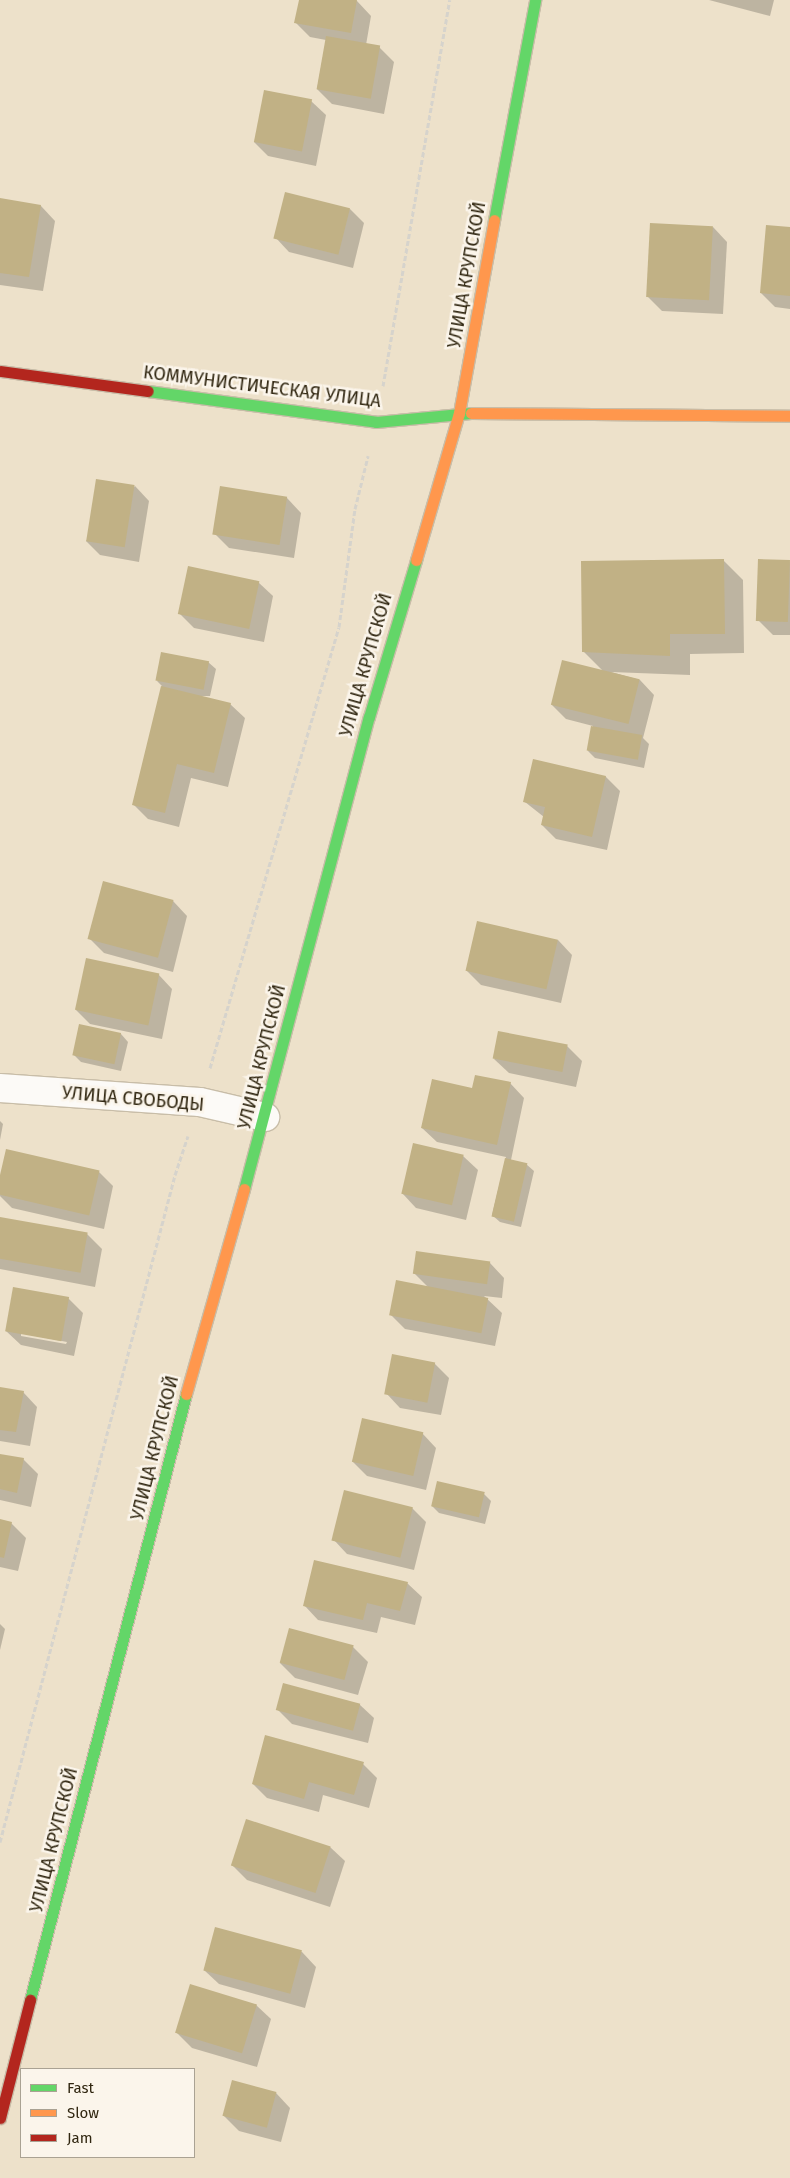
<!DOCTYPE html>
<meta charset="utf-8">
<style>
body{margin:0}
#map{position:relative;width:790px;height:2178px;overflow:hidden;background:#ede1ca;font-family:"Fira Sans",sans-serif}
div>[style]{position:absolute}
.shadow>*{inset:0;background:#0003}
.building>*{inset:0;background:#c1b185;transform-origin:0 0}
.path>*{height:3px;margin-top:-1.5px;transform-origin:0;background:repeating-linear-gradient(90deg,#d6d3cc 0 5px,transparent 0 7.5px)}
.roads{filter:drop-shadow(1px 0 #c8bda8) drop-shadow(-1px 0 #c8bda8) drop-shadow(0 1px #c8bda8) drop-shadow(0 -1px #c8bda8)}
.street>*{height:28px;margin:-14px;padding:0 14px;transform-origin:14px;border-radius:14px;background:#fcfaf7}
.fast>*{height:11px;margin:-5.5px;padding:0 5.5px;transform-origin:5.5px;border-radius:5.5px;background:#63d668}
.slow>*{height:11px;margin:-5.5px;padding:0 5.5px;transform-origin:5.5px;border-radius:5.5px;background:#ff974d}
.jam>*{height:11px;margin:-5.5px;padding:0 5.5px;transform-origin:5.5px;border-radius:5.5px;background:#b3261e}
span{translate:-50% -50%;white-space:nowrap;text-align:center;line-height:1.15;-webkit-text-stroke:5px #fbf5eb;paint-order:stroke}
.street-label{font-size:18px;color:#302610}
.legend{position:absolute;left:20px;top:2068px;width:175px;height:90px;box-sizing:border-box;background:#fbf5eb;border:1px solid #aaa293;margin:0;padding:6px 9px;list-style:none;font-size:15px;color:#302610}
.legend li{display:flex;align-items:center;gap:10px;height:25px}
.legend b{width:25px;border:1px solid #aaa293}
</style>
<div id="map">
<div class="shadow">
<i style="clip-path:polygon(300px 0,357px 1px,371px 16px,366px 45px,379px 47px,394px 62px,384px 114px,332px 104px,317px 89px,326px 40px,310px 37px,296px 23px)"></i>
<i style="clip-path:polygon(709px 0,774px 0,770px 16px)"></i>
<i style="clip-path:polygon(311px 101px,326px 115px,316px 166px,268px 156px,254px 142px)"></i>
<i style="clip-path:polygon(0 199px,41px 206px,55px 221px,43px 291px,0 285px)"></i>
<i style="clip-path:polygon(350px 209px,364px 223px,353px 268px,289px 252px,275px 237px)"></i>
<i style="clip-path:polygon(713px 227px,727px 242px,723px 314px,662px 311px,647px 296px)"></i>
<i style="clip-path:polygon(790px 228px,790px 309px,775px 307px,761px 293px)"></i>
<i style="clip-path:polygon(135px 486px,149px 501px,139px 562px,100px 555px,86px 541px)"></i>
<i style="clip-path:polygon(221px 487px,287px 498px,301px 513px,294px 558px,229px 548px,214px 533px)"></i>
<i style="clip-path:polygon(723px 560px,743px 580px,744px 653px,690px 654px,690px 675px,611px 672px,640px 680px,654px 695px,643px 738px,649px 744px,644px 768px,595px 758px,588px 751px,593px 726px,566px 719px,552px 705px,603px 671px,584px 652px)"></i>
<i style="clip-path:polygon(790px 561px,790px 635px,773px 635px,758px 620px)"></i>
<i style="clip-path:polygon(258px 582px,273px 596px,264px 642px,194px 628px,180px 614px)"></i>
<i style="clip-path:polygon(208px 662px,216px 669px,210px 696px,197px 696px,230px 704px,245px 718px,228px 787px,191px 778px,179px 827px,148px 819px,133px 804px,162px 686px,157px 681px)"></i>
<i style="clip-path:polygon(534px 760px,606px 777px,620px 791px,607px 850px,556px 839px,542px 825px,544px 817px,525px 802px)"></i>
<i style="clip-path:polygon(104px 883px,173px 901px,187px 916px,173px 972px,104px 953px,90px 939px)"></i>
<i style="clip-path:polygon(558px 940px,572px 955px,561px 1003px,481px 985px,467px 971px)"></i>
<i style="clip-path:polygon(158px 974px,172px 989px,162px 1039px,90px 1024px,76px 1010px)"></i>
<i style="clip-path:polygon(80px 1026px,121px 1034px,128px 1042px,121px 1071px,81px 1062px,74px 1055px)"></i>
<i style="clip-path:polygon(567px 1046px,582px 1061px,576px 1087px,509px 1073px,494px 1059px)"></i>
<i style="clip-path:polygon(510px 1083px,524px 1098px,511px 1160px,526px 1164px,534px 1171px,521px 1227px,500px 1222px,492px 1215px,506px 1157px,437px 1142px,422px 1128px,473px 1089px)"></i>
<i style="clip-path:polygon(0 1121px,3px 1124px,0 1140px)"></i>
<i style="clip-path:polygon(7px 1151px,99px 1172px,113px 1186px,104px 1229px,12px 1208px,0 1196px)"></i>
<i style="clip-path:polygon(463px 1156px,478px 1170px,466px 1220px,416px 1208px,402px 1193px)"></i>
<i style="clip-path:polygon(0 1218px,87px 1234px,102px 1249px,95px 1287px,0 1269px)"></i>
<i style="clip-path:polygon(490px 1263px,504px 1278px,502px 1298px,484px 1296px,502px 1313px,495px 1346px,405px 1329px,390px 1314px,428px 1287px,414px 1273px)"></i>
<i style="clip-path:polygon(evenodd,68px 1298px,83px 1313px,74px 1356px,21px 1345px,6px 1331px,68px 1298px,21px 1333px,67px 1342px,66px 1344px,21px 1336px,21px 1333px)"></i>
<i style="clip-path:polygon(434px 1363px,449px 1378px,441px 1415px,400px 1408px,386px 1393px)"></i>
<i style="clip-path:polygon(0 1388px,23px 1392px,37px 1407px,30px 1446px,0 1441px)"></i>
<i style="clip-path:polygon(422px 1433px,436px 1448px,426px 1490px,367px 1476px,352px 1461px)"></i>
<i style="clip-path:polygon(0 1455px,23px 1459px,38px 1474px,31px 1507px,0 1500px)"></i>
<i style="clip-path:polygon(484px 1494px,491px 1501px,485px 1524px,439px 1513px,432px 1506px)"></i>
<i style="clip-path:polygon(412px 1508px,426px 1522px,414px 1570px,347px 1554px,333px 1539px)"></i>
<i style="clip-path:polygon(0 1521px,11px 1523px,26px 1538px,18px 1571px,0 1567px)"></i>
<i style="clip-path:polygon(407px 1583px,422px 1597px,415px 1625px,381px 1617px,377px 1633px,318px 1620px,304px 1605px)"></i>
<i style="clip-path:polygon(0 1624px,5px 1629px,0 1650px)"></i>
<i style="clip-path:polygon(353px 1647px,368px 1662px,358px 1695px,295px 1678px,280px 1663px)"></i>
<i style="clip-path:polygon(359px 1704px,374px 1718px,368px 1743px,292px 1724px,277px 1709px)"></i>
<i style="clip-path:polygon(363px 1764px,377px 1778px,369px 1808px,323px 1795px,319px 1812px,267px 1798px,253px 1784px)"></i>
<i style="clip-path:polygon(330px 1847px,345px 1861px,330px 1907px,247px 1880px,233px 1866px)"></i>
<i style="clip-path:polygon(216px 1928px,302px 1952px,316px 1967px,305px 2008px,219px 1984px,204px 1970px)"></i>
<i style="clip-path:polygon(256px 2005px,271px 2019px,257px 2067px,192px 2048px,177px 2033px)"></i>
<i style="clip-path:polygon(276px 2093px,290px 2108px,281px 2142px,239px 2131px,224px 2116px)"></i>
</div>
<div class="building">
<i style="clip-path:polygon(299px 0,357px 0,351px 33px,294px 23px)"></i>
<i style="left:326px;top:36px;width:55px;height:54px;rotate:10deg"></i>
<i style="left:264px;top:90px;width:49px;height:53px;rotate:11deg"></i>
<i style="left:285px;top:192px;width:67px;height:48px;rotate:14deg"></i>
<i style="clip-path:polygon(0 198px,41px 205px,29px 277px,0 273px)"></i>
<i style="left:650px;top:223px;width:63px;height:74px;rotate:3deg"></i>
<i style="clip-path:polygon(766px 225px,790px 227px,790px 296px,760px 293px)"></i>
<i style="left:96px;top:479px;width:39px;height:63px;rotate:9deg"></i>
<i style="left:220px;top:486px;width:68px;height:49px;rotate:9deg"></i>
<i style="clip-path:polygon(724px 559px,725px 634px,670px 634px,670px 656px,582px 652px,581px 561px)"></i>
<i style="left:758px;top:559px;width:32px;height:62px;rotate:2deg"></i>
<i style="left:188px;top:566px;width:73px;height:49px;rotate:12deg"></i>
<i style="left:161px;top:652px;width:49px;height:29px;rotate:11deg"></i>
<i style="left:562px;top:660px;width:80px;height:46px;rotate:14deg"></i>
<i style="clip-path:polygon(161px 686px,231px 703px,214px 773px,177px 764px,165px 813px,132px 805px)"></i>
<i style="left:591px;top:726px;width:52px;height:25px;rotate:10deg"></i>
<i style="clip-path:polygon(533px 759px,606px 776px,592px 837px,541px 825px,545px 807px,523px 802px)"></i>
<i style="left:103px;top:881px;width:73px;height:60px;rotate:15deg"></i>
<i style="left:477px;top:921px;width:83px;height:51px;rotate:13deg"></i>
<i style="left:86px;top:958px;width:75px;height:53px;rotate:12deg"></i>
<i style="left:79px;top:1024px;width:43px;height:32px;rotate:12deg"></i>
<i style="left:498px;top:1031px;width:71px;height:28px;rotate:11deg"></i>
<i style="clip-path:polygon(475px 1075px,511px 1082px,497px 1145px,421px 1128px,432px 1079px,472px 1088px)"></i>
<i style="left:413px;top:1143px;width:52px;height:52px;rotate:13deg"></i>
<i style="left:6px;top:1149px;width:96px;height:46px;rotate:13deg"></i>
<i style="left:505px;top:1158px;width:23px;height:60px;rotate:13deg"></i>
<i style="left:0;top:1217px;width:89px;height:41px;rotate:10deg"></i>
<i style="left:416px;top:1251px;width:75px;height:23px;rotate:8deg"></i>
<i style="left:396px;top:1280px;width:94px;height:36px;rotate:11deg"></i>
<i style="left:13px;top:1287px;width:57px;height:45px;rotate:10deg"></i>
<i style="left:392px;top:1354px;width:44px;height:41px;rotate:11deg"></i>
<i style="clip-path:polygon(0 1387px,24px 1391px,16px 1432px,0 1430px)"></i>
<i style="left:362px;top:1418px;width:63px;height:45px;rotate:13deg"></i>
<i style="clip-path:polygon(0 1454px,24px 1458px,17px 1493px,0 1489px)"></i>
<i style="left:437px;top:1481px;width:49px;height:26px;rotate:13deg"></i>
<i style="left:344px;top:1490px;width:71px;height:52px;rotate:14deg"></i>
<i style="clip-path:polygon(0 1519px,12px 1522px,4px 1558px,0 1557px)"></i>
<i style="clip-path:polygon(314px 1560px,408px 1582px,400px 1611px,367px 1603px,363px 1620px,303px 1606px)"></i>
<i style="left:289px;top:1628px;width:67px;height:36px;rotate:15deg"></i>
<i style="left:283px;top:1683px;width:80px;height:28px;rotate:15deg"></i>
<i style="clip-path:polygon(265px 1735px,364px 1762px,354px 1795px,309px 1782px,304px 1799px,252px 1784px)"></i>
<i style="left:246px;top:1819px;width:89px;height:49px;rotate:18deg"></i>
<i style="left:215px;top:1927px;width:90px;height:45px;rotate:15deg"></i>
<i style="left:190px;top:1984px;width:70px;height:51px;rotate:17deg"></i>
<i style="left:232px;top:2080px;width:46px;height:37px;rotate:15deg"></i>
</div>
<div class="path">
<i style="left:383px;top:386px;width:392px;rotate:-80.2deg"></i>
<i style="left:210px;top:1068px;width:459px;rotate:-73.7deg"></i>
<i style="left:339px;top:627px;width:119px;rotate:-82.3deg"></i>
<i style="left:355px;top:509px;width:55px;rotate:-76.2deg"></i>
<i style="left:0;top:1842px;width:690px;rotate:-75.3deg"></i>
<i style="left:175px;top:1175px;width:41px;rotate:-71.6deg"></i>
</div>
<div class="roads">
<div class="street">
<i style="left:0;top:1088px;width:200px;rotate:4deg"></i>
<i style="left:200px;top:1102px;width:67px;rotate:13deg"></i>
</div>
<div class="fast">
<i style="left:494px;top:220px;width:224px;rotate:-79.4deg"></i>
<i style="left:148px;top:391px;width:230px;rotate:7.7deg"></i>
<i style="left:376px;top:422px;width:95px;rotate:-5.4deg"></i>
<i style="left:244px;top:1189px;width:488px;rotate:-75.2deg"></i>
<i style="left:369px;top:717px;width:164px;rotate:-73.3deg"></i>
<i style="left:30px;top:2000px;width:626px;rotate:-75.56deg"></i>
</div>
<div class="slow">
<i style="left:471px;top:413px;width:319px;rotate:0.5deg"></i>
<i style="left:416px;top:560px;width:153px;rotate:-73.7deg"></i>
<i style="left:459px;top:413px;width:196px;rotate:-79.7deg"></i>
<i style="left:186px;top:1394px;width:213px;rotate:-74.2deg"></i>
</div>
<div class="jam">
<i style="left:0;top:371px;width:149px;rotate:7.7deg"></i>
<i style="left:0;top:2118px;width:122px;rotate:-75.7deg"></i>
</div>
</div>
<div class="street-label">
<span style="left:467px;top:275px;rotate:-80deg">УЛИЦА КРУПСКОЙ</span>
<span style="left:262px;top:387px;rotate:7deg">КОММУНИСТИЧЕСКАЯ УЛИЦА</span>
<span style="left:366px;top:665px;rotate:-74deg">УЛИЦА КРУПСКОЙ</span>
<span style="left:262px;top:1057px;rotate:-76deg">УЛИЦА КРУПСКОЙ</span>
<span style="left:133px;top:1099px;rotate:5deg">УЛИЦА СВОБОДЫ</span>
<span style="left:155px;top:1448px;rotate:-76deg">УЛИЦА КРУПСКОЙ</span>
<span style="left:54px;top:1840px;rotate:-76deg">УЛИЦА КРУПСКОЙ</span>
</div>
<ul class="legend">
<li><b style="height:6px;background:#63d668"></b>Fast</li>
<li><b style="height:6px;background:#ff974d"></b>Slow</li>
<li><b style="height:6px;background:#b3261e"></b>Jam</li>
</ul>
</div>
